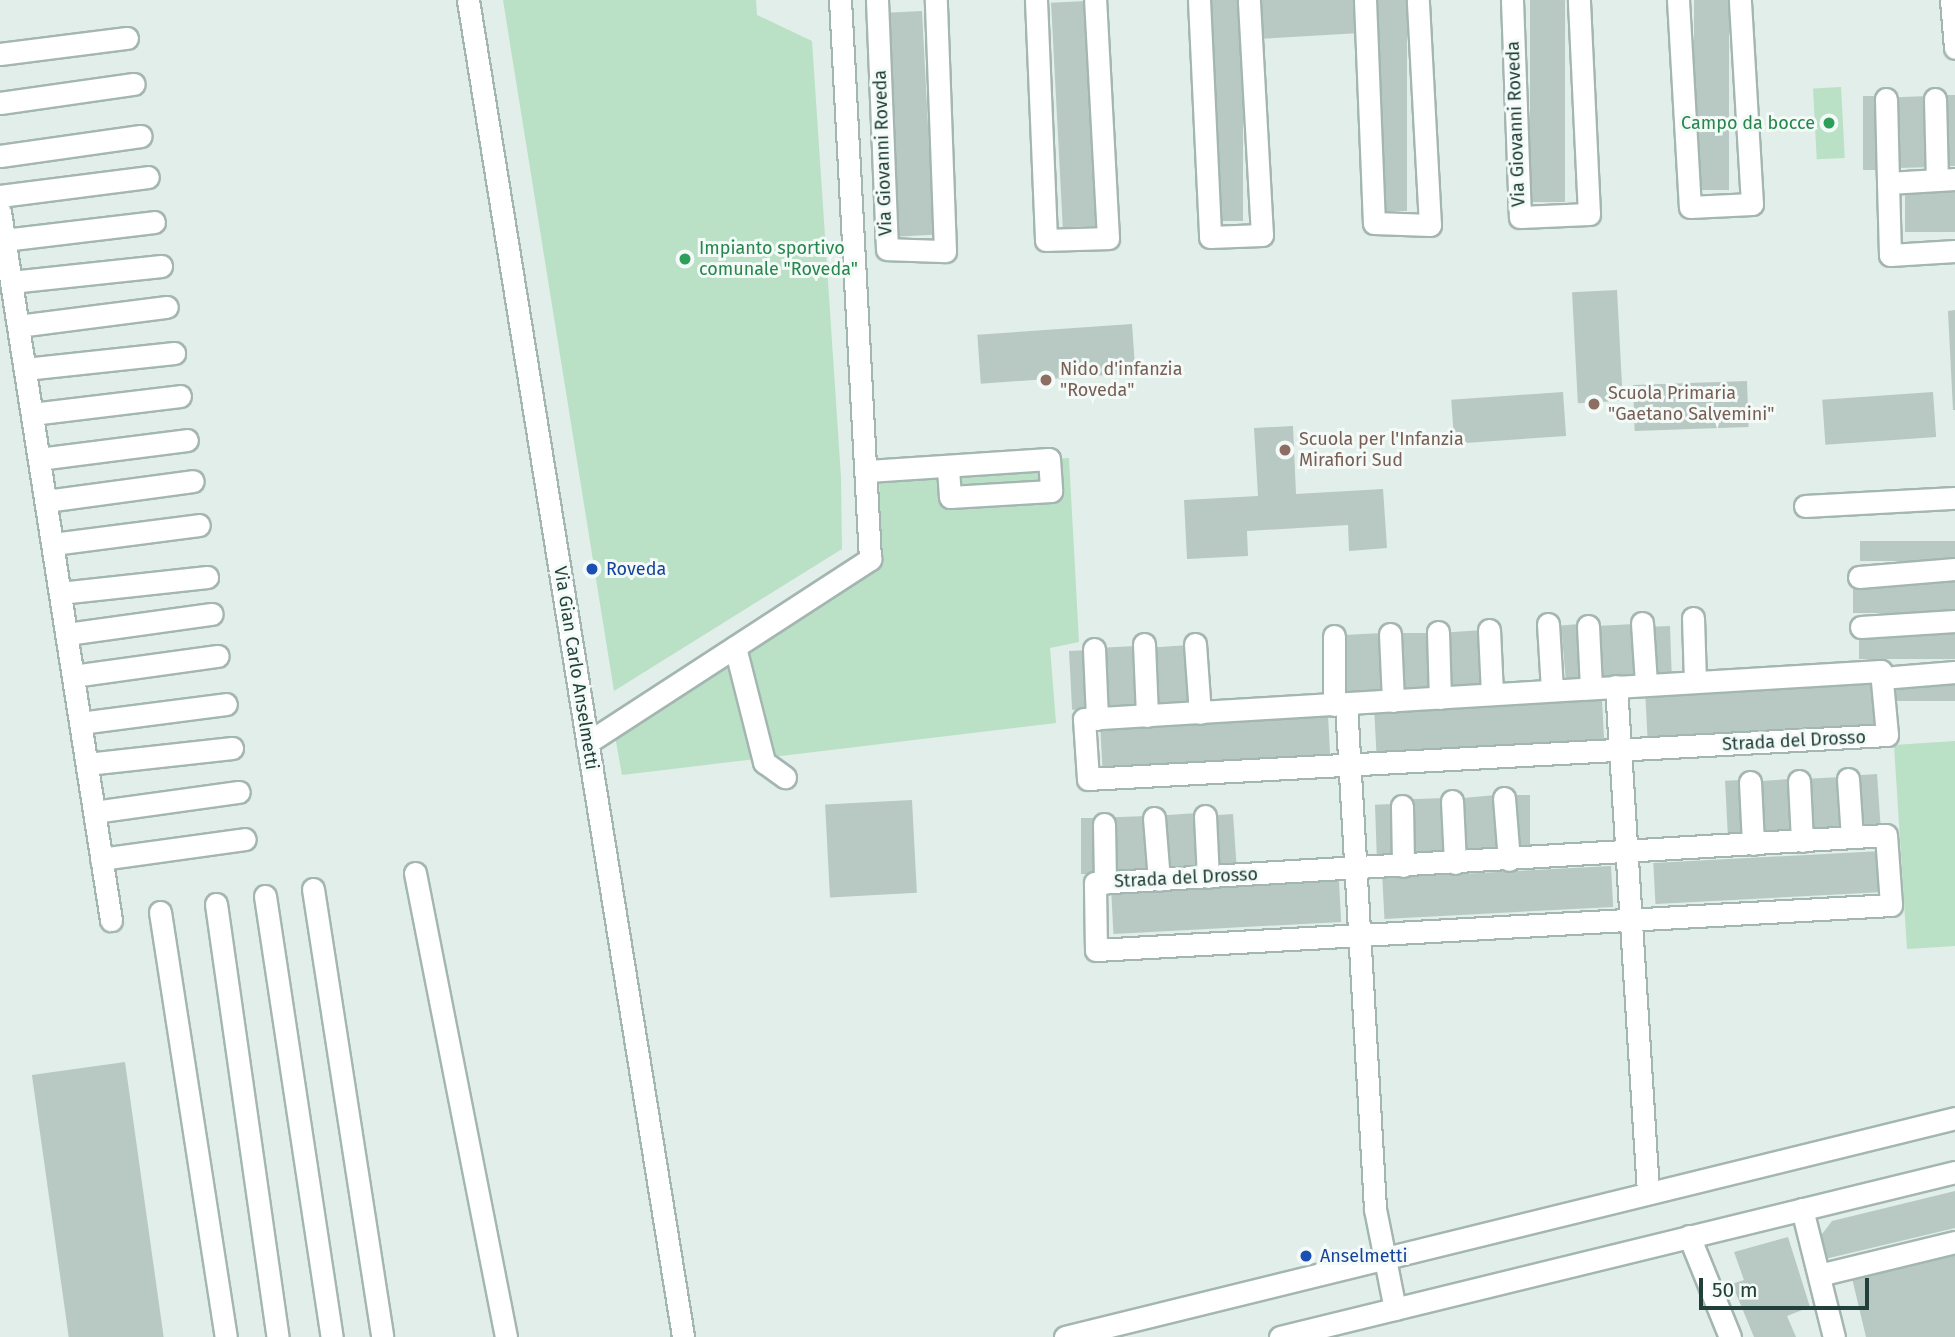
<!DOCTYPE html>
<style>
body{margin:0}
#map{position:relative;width:1955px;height:1337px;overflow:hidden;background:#e2eee9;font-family:"Fira Sans",sans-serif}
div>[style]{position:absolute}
.green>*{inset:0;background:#bae0c6;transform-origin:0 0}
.building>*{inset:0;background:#b7c9c2;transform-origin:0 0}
.roads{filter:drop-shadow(2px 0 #a4b6b1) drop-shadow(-2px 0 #a4b6b1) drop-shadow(0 2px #a4b6b1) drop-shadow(0 -2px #a4b6b1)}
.minor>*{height:21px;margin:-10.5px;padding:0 10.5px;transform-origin:10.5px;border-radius:10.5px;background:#fff}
.dots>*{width:19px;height:19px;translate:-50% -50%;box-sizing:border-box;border:4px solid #f3faf7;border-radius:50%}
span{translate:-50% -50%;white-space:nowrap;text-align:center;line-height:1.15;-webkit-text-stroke:6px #f3faf7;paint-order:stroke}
.leisure-label{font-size:18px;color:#27864d}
.right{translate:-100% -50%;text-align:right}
.left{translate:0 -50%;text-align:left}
.street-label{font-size:18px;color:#214039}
.education-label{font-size:18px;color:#785e54}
.transit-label{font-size:18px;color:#164399}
.scale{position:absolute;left:1699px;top:1278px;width:170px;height:32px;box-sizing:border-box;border:4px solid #214039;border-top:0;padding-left:9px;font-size:21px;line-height:24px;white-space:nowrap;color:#214039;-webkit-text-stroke:5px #f3faf7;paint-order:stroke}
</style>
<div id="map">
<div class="green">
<i style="clip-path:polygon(503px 0,756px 0,757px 15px,812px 41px,841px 477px,842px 549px,614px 691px)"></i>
<i style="left:1841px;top:87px;width:71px;height:28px;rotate:87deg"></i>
<i style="clip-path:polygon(1069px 458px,1079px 642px,1050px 648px,1056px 723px,622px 775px,615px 736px,881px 565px,879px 470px)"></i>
<i style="clip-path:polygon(1955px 741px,1955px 946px,1907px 949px,1894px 745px)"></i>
</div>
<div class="building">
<i style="left:1208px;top:0;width:35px;height:221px"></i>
<i style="clip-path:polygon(1255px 0,1359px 0,1361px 33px,1257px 39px)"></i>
<i style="left:1372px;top:0;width:35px;height:211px"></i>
<i style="left:1530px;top:0;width:35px;height:202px"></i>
<i style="left:1694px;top:0;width:35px;height:190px"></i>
<i style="left:1086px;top:1px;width:225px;height:35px;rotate:87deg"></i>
<i style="left:922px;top:11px;width:224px;height:35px;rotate:87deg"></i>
<i style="clip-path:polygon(1944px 95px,1955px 95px,1955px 166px,1946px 166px)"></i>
<i style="left:1863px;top:96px;width:16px;height:74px"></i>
<i style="left:1929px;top:96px;width:71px;height:33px;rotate:88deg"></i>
<i style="left:1955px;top:192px;width:40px;height:50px;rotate:90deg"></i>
<i style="left:1617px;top:290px;width:111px;height:45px;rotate:87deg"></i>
<i style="clip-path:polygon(1955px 310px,1955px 410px,1953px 410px,1948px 311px)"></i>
<i style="left:1132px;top:324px;width:49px;height:155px;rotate:86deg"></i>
<i style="left:1747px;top:381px;width:46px;height:114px;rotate:88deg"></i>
<i style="left:1563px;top:392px;width:44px;height:112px;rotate:86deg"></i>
<i style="left:1933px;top:392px;width:45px;height:111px;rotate:86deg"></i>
<i style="clip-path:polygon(1293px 426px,1296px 494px,1383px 489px,1387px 548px,1349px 551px,1348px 525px,1247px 531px,1248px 556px,1187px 559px,1184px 500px,1258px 496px,1254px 428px)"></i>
<i style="left:1955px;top:541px;width:20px;height:95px;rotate:90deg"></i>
<i style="left:1955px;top:581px;width:32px;height:102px;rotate:90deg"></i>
<i style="left:1579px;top:624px;width:55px;height:18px;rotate:85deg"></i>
<i style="left:1635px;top:624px;width:51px;height:39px;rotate:87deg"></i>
<i style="left:1670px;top:626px;width:48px;height:19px;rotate:88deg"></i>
<i style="left:1483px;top:630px;width:54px;height:37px;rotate:86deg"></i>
<i style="left:1955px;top:630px;width:29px;height:96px;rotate:90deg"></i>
<i style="left:1382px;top:633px;width:57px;height:38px;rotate:87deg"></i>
<i style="left:1399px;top:633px;width:32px;height:54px"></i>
<i style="left:1189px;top:645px;width:56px;height:36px;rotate:86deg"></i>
<i style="left:1135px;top:646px;width:61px;height:33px;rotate:87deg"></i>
<i style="left:1087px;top:650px;width:59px;height:18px;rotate:87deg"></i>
<i style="left:1955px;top:680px;width:21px;height:61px;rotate:90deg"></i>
<i style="left:1873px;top:683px;width:42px;height:228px;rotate:87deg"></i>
<i style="left:1602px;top:700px;width:41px;height:228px;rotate:87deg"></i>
<i style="left:1328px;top:715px;width:41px;height:228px;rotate:87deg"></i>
<i style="left:1877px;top:774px;width:55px;height:19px;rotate:86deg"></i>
<i style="left:1842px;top:777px;width:56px;height:35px;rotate:87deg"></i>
<i style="left:1790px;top:779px;width:57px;height:33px;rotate:86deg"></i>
<i style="left:1741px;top:780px;width:58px;height:16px;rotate:87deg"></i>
<i style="left:1496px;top:795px;width:57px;height:36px;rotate:85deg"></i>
<i style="left:1514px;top:795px;width:16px;height:56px"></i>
<i style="left:1444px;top:798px;width:58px;height:35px;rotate:88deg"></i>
<i style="left:912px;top:800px;width:93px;height:87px;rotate:87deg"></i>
<i style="left:1393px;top:804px;width:53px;height:18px;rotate:88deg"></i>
<i style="left:1198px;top:813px;width:56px;height:34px;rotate:86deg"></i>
<i style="left:1233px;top:814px;width:52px;height:19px;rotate:86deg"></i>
<i style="left:1147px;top:816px;width:58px;height:34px;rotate:88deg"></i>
<i style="left:1081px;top:818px;width:14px;height:56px"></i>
<i style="left:1882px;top:851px;width:41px;height:229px;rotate:87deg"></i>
<i style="left:1611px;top:866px;width:41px;height:229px;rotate:87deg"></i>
<i style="left:1339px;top:881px;width:41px;height:228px;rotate:87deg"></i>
<i style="left:125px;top:1062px;width:278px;height:94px;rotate:82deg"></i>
<i style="clip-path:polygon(1955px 1191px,1955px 1228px,1825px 1259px,1819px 1238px,1832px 1221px)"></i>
<i style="clip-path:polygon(1788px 1237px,1810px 1307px,1787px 1316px,1796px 1337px,1754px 1337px,1732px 1284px,1744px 1280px,1734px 1252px)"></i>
<i style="clip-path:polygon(1955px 1247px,1955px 1337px,1866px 1337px,1851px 1274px)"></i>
</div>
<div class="roads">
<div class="minor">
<i style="left:468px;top:0;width:1354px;rotate:80.86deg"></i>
<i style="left:877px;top:0;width:249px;rotate:87.7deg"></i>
<i style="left:887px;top:249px;width:58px;rotate:2deg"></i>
<i style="left:945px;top:251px;width:251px;rotate:-92.1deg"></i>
<i style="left:1036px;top:0;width:240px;rotate:87.6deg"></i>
<i style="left:1046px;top:240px;width:62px;rotate:-1.8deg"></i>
<i style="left:1108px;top:238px;width:238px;rotate:-93.1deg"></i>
<i style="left:1199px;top:0;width:237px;rotate:87.3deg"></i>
<i style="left:1210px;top:237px;width:52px;rotate:-2.2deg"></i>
<i style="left:1262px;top:235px;width:235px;rotate:-93.2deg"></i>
<i style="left:1365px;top:0;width:223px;rotate:87.7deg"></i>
<i style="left:1374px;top:223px;width:56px;rotate:2deg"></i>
<i style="left:1430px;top:225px;width:225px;rotate:-93.1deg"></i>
<i style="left:1512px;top:0;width:217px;rotate:87.9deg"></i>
<i style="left:1520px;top:217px;width:69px;rotate:-2.5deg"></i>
<i style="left:1589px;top:214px;width:214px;rotate:-92.7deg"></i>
<i style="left:1678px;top:0;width:207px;rotate:86.7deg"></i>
<i style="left:1690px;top:207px;width:62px;rotate:-2.8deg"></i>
<i style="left:1752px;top:204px;width:204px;rotate:-93.4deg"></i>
<i style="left:1951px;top:0;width:48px;rotate:85.2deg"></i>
<i style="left:0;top:54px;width:128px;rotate:-7.2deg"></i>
<i style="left:1886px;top:99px;width:84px;rotate:88.6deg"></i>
<i style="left:1935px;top:99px;width:81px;rotate:88.6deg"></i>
<i style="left:0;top:103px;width:135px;rotate:-8.1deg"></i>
<i style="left:0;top:156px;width:142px;rotate:-8.1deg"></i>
<i style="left:1955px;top:179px;width:67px;rotate:176.6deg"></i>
<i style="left:1888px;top:183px;width:72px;rotate:88.4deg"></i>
<i style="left:1890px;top:255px;width:65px;rotate:-3.5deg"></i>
<i style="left:0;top:196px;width:149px;rotate:-7.3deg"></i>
<i style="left:0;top:212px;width:717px;rotate:81.09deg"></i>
<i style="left:4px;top:240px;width:151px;rotate:-6.8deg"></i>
<i style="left:11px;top:282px;width:151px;rotate:-6.1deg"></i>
<i style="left:18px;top:326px;width:150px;rotate:-7.3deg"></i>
<i style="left:25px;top:369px;width:150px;rotate:-6.1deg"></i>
<i style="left:32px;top:414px;width:149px;rotate:-6.9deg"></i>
<i style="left:39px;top:459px;width:149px;rotate:-7.3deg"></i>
<i style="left:868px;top:471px;width:181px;rotate:-3.8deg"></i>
<i style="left:1049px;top:459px;width:32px;rotate:86deg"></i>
<i style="left:1051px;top:491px;width:101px;rotate:176.6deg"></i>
<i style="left:950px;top:497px;width:30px;rotate:-94deg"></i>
<i style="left:46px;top:501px;width:148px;rotate:-7.7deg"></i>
<i style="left:1805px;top:506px;width:150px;rotate:-3.1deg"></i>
<i style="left:53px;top:544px;width:147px;rotate:-7.4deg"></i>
<i style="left:1859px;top:577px;width:96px;rotate:-4.8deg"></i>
<i style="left:60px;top:593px;width:148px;rotate:-6.2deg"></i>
<i style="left:1693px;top:618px;width:63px;rotate:88.2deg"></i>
<i style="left:1642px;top:623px;width:61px;rotate:86.2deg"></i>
<i style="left:1548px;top:624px;width:66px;rotate:86.5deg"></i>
<i style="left:1588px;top:626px;width:62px;rotate:87.2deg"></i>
<i style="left:1861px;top:627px;width:94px;rotate:-3.7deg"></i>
<i style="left:1489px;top:630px;width:64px;rotate:87.3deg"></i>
<i style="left:1438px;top:632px;width:66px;rotate:88.3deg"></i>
<i style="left:67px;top:634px;width:146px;rotate:-7.9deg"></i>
<i style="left:1390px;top:634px;width:67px;rotate:87.4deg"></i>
<i style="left:1334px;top:636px;width:69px;rotate:90deg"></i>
<i style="left:1144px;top:644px;width:72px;rotate:87.6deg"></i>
<i style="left:1195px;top:644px;width:69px;rotate:85.9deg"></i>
<i style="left:735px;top:647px;width:119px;rotate:75.8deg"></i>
<i style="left:764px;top:762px;width:26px;rotate:36deg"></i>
<i style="left:1094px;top:649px;width:70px;rotate:87.5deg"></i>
<i style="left:1881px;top:671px;width:64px;rotate:84.6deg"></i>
<i style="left:1887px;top:735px;width:800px;rotate:176.85deg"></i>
<i style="left:1088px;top:779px;width:60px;rotate:-93.8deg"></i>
<i style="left:1084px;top:719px;width:798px;rotate:-3.45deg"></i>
<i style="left:73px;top:676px;width:146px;rotate:-7.9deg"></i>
<i style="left:1894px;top:677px;width:61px;rotate:-4.7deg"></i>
<i style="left:1616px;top:686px;width:507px;rotate:86.38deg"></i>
<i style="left:1346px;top:704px;width:506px;rotate:86.71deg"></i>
<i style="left:1375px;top:1209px;width:102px;rotate:78.7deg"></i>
<i style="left:80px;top:723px;width:147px;rotate:-7.4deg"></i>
<i style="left:587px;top:743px;width:338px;rotate:-33deg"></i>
<i style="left:870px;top:559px;width:560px;rotate:-93.07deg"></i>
<i style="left:87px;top:764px;width:146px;rotate:-6.3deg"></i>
<i style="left:1848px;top:779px;width:58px;rotate:86.1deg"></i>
<i style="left:1799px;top:781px;width:60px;rotate:87.1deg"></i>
<i style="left:1750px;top:782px;width:62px;rotate:87.2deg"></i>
<i style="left:1504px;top:798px;width:62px;rotate:85.4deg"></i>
<i style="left:1452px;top:801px;width:62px;rotate:87.2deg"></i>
<i style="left:1402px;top:806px;width:60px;rotate:89deg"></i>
<i style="left:94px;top:812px;width:146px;rotate:-7.9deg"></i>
<i style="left:1205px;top:816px;width:61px;rotate:87.2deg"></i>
<i style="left:1154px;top:818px;width:62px;rotate:85.4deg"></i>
<i style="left:1104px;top:824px;width:59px;rotate:89deg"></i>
<i style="left:1886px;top:835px;width:70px;rotate:85.9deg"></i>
<i style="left:1891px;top:905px;width:796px;rotate:176.76deg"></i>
<i style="left:1096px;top:950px;width:67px;rotate:-90.9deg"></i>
<i style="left:1095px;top:883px;width:792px;rotate:-3.47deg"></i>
<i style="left:101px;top:859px;width:145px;rotate:-7.9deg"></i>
<i style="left:415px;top:873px;width:473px;rotate:78.9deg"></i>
<i style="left:313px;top:889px;width:453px;rotate:81.2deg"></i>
<i style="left:265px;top:896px;width:446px;rotate:81.4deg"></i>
<i style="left:216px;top:904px;width:437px;rotate:81.9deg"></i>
<i style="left:160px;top:912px;width:430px;rotate:81.2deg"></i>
<i style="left:1802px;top:1209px;width:132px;rotate:76deg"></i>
<i style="left:1689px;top:1236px;width:109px;rotate:67.9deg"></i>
<i style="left:1819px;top:1275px;width:140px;rotate:-13.6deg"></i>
<i style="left:1065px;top:1337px;width:917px;rotate:-13.82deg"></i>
<i style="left:1280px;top:1337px;width:695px;rotate:-13.74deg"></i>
</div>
</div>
<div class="dots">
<i style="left:1829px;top:123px;background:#2e9e5b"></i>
<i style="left:685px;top:259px;background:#2e9e5b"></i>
<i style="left:1046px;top:380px;background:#8d6e63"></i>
<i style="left:1594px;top:404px;background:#8d6e63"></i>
<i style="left:1285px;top:450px;background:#8d6e63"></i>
<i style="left:592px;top:569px;background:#1a4fb4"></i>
<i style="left:1306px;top:1256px;background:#1a4fb4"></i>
</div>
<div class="leisure-label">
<span class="right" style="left:1815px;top:123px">Campo da bocce</span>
<span class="left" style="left:699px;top:259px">Impianto sportivo<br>comunale "Roveda"</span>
</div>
<div class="street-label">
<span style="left:1516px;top:124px;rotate:-92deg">Via Giovanni Roveda</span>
<span style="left:883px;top:153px;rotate:-92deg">Via Giovanni Roveda</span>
<span style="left:576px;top:668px;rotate:81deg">Via Gian Carlo Anselmetti</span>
<span style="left:1794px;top:741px;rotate:-3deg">Strada del Drosso</span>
<span style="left:1186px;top:878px;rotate:-3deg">Strada del Drosso</span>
</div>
<div class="education-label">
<span class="left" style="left:1060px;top:380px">Nido d'infanzia<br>"Roveda"</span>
<span class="left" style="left:1608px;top:404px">Scuola Primaria<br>"Gaetano Salvemini"</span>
<span class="left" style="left:1299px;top:450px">Scuola per l'Infanzia<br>Mirafiori Sud</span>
</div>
<div class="transit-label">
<span class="left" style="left:606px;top:569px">Roveda</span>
<span class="left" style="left:1320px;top:1256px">Anselmetti</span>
</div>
<div class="scale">50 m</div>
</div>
